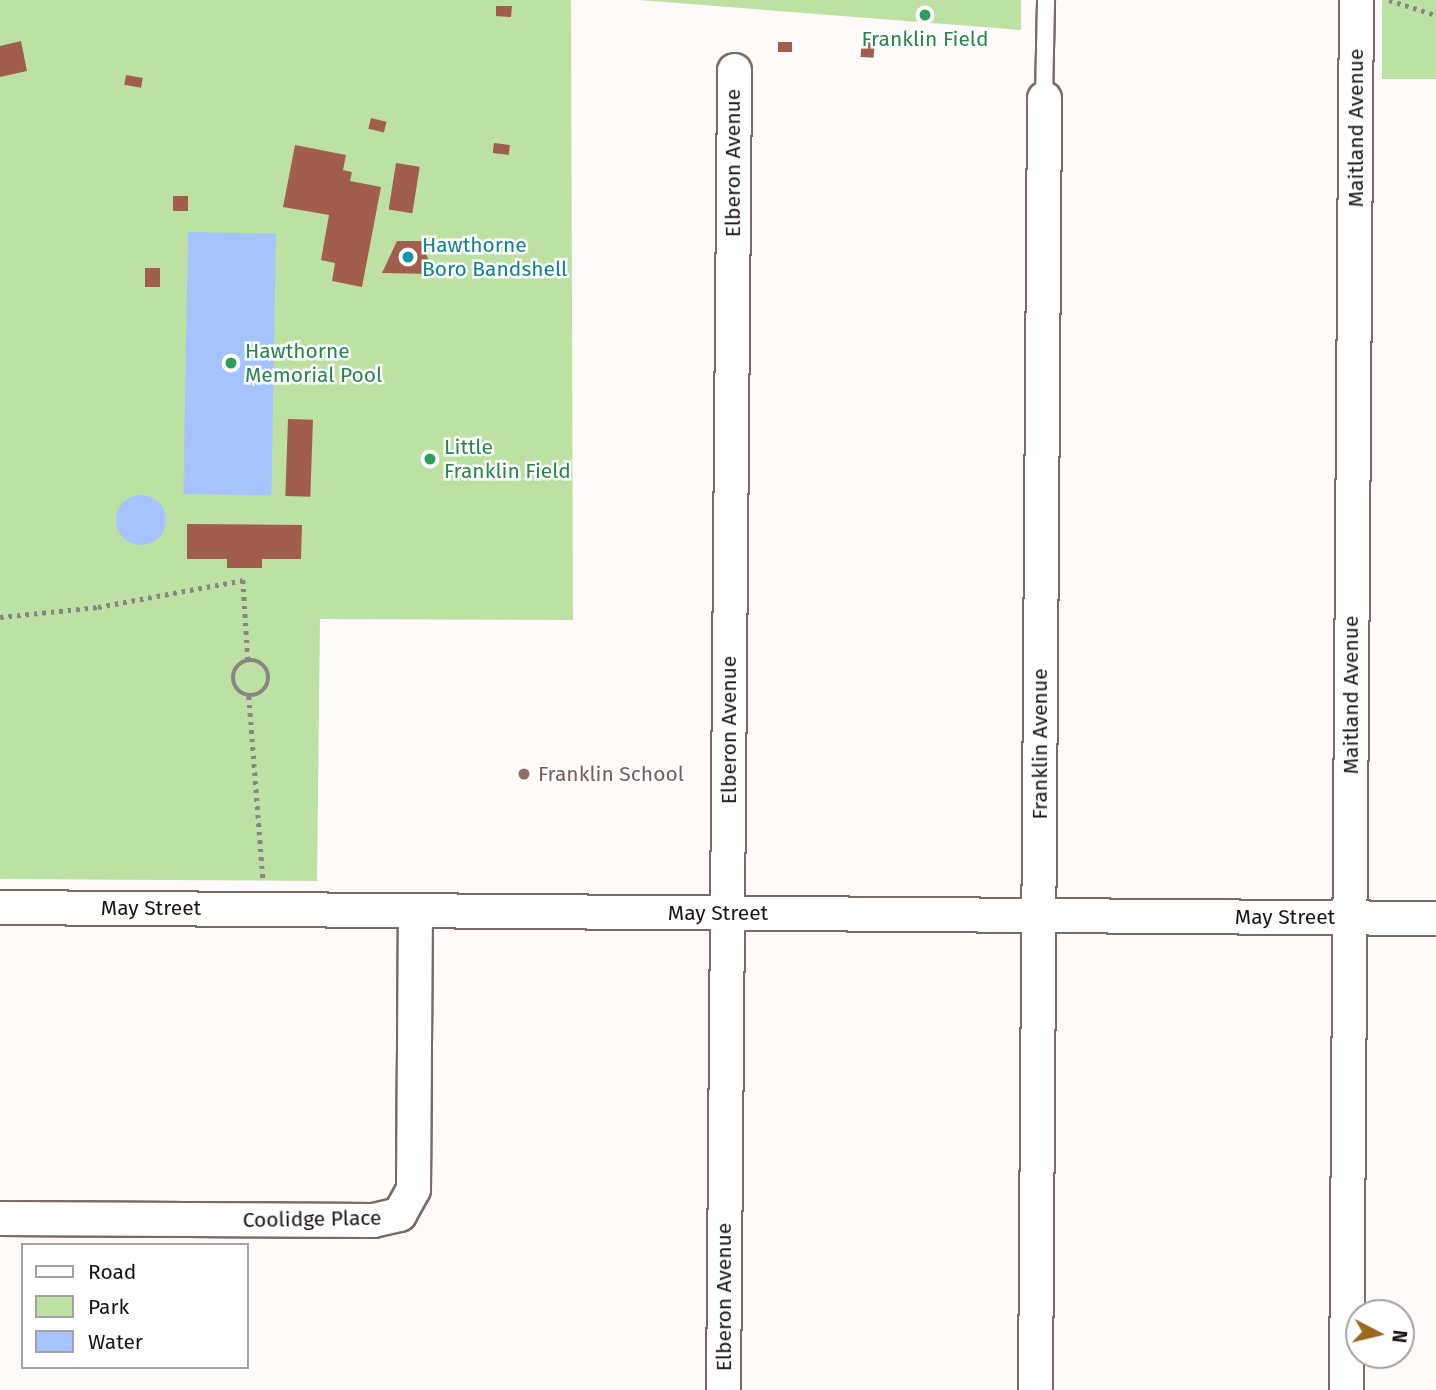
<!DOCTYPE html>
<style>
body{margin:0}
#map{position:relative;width:1436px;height:1390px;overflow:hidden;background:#fdfaf9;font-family:"Fira Sans",sans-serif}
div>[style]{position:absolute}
.green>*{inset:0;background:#bde1a3;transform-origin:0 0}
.water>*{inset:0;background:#a4c3ff;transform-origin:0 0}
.round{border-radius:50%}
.building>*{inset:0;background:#a15e4c;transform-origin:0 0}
.path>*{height:4.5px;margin-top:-2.25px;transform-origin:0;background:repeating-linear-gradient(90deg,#898584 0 3.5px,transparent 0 8.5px)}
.path>.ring{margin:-2.25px;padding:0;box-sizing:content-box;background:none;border:4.5px solid #898584;border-radius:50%}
.roads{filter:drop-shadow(2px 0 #796c66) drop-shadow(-2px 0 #796c66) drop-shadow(0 2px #796c66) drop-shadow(0 -2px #796c66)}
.lane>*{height:16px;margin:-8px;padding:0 8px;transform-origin:8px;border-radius:8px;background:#fff}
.street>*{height:33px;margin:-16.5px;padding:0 16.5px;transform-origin:16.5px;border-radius:16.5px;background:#fff}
.dots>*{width:19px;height:19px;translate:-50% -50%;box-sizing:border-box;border:4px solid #fff;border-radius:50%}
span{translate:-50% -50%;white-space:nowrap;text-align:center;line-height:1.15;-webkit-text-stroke:5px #fff;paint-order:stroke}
.leisure-label{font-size:21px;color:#27864d}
.left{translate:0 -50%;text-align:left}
.street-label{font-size:21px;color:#1a1513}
.culture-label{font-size:21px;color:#0d838f}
.education-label{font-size:21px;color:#785e54}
.legend{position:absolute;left:21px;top:1243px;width:228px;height:126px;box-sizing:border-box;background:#fff;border:2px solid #a3a1a1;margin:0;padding:9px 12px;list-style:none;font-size:21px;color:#1a1513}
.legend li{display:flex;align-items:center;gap:14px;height:35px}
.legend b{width:35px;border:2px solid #a3a1a1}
.north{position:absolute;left:1345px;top:1299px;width:70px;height:70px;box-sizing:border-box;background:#fff;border:2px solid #a3a1a1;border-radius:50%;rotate:97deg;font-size:19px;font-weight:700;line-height:28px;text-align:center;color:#1a1513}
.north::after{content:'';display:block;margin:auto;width:24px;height:32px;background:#9d6720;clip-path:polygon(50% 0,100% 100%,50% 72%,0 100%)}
</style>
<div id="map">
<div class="green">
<i style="clip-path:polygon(0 0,571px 0,573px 620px,320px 619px,317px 881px,0 879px)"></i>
<i style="clip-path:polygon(639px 0,1021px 0,1021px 30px)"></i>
<i style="left:1382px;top:0;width:54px;height:79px"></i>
</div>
<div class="water">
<i style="left:188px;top:232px;width:88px;height:262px;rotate:1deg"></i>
<i class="round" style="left:116px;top:495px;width:50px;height:50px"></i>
</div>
<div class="building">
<i style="clip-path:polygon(496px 6px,512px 6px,511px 17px,496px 16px)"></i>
<i style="left:862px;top:37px;width:13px;height:20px;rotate:4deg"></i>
<i style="clip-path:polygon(21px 41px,27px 71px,0 77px,0 46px)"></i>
<i style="left:778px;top:42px;width:14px;height:10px"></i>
<i style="left:126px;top:75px;width:17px;height:10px;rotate:10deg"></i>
<i style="left:371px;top:118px;width:16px;height:11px;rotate:14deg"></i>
<i style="left:494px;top:143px;width:16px;height:10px;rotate:7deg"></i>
<i style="clip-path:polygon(295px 145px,346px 155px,343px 170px,352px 172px,350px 181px,381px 187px,362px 287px,332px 281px,335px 263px,321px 260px,329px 215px,283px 207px)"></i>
<i style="left:396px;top:163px;width:24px;height:47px;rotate:9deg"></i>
<i style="left:173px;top:196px;width:15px;height:15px"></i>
<i style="clip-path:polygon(397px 241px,421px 241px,434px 274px,382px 273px)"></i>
<i style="left:145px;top:268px;width:15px;height:19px"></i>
<i style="left:288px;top:419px;width:25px;height:77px;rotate:2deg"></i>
<i style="clip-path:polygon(187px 524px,302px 525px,301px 559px,262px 559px,262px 568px,227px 568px,227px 559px,187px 559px)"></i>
</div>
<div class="path">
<i style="left:1389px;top:0;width:49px;rotate:17.7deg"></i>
<i style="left:0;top:617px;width:99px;rotate:-5.8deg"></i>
<i style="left:98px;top:607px;width:147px;rotate:-10.5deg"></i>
<i style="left:243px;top:580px;width:80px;rotate:86.4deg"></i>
<i class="ring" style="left:233px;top:660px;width:31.5px;height:31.5px"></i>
<i style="left:249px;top:696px;width:185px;rotate:85.6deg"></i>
</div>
<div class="roads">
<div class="lane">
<i style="left:1044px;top:98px;width:98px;rotate:-88.8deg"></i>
</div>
<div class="street">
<i style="left:0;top:907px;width:1436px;rotate:0.44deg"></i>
<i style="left:0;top:1218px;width:373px;rotate:0.3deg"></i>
<i style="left:373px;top:1220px;width:27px;rotate:-13deg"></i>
<i style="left:399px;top:1214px;width:29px;rotate:-61deg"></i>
<i style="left:413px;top:1189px;width:279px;rotate:-89.6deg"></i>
<i style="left:723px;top:1390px;width:1320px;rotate:-89.52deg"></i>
<i style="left:1035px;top:1390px;width:1292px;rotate:-89.6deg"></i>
<i style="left:1346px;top:1390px;width:1390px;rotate:-89.59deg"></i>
</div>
</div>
<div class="dots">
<i style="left:925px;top:15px;background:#2e9e5b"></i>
<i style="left:408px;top:257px;background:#0f9aa8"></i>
<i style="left:231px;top:363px;background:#2e9e5b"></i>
<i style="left:430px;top:459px;background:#2e9e5b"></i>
<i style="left:524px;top:774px;background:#8d6e63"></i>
</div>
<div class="leisure-label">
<span style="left:925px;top:39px">Franklin Field</span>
<span class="left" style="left:245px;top:363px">Hawthorne<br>Memorial Pool</span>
<span class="left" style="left:444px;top:459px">Little<br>Franklin Field</span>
</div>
<div class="street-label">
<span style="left:1356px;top:128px;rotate:-90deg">Maitland Avenue</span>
<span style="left:733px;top:163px;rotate:-90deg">Elberon Avenue</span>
<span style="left:1351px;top:695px;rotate:-90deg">Maitland Avenue</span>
<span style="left:729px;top:730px;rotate:-90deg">Elberon Avenue</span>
<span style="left:1040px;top:744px;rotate:-90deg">Franklin Avenue</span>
<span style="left:151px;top:908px">May Street</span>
<span style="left:718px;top:913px">May Street</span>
<span style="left:1285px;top:917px">May Street</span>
<span style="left:312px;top:1219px;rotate:-1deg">Coolidge Place</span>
<span style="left:724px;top:1297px;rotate:-90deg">Elberon Avenue</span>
</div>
<div class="culture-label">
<span class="left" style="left:422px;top:257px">Hawthorne<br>Boro Bandshell</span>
</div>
<div class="education-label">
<span class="left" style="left:538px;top:774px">Franklin School</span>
</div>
<ul class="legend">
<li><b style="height:9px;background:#fff"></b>Road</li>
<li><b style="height:19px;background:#bde1a3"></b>Park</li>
<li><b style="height:19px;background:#a4c3ff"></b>Water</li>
</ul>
<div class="north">N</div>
</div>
